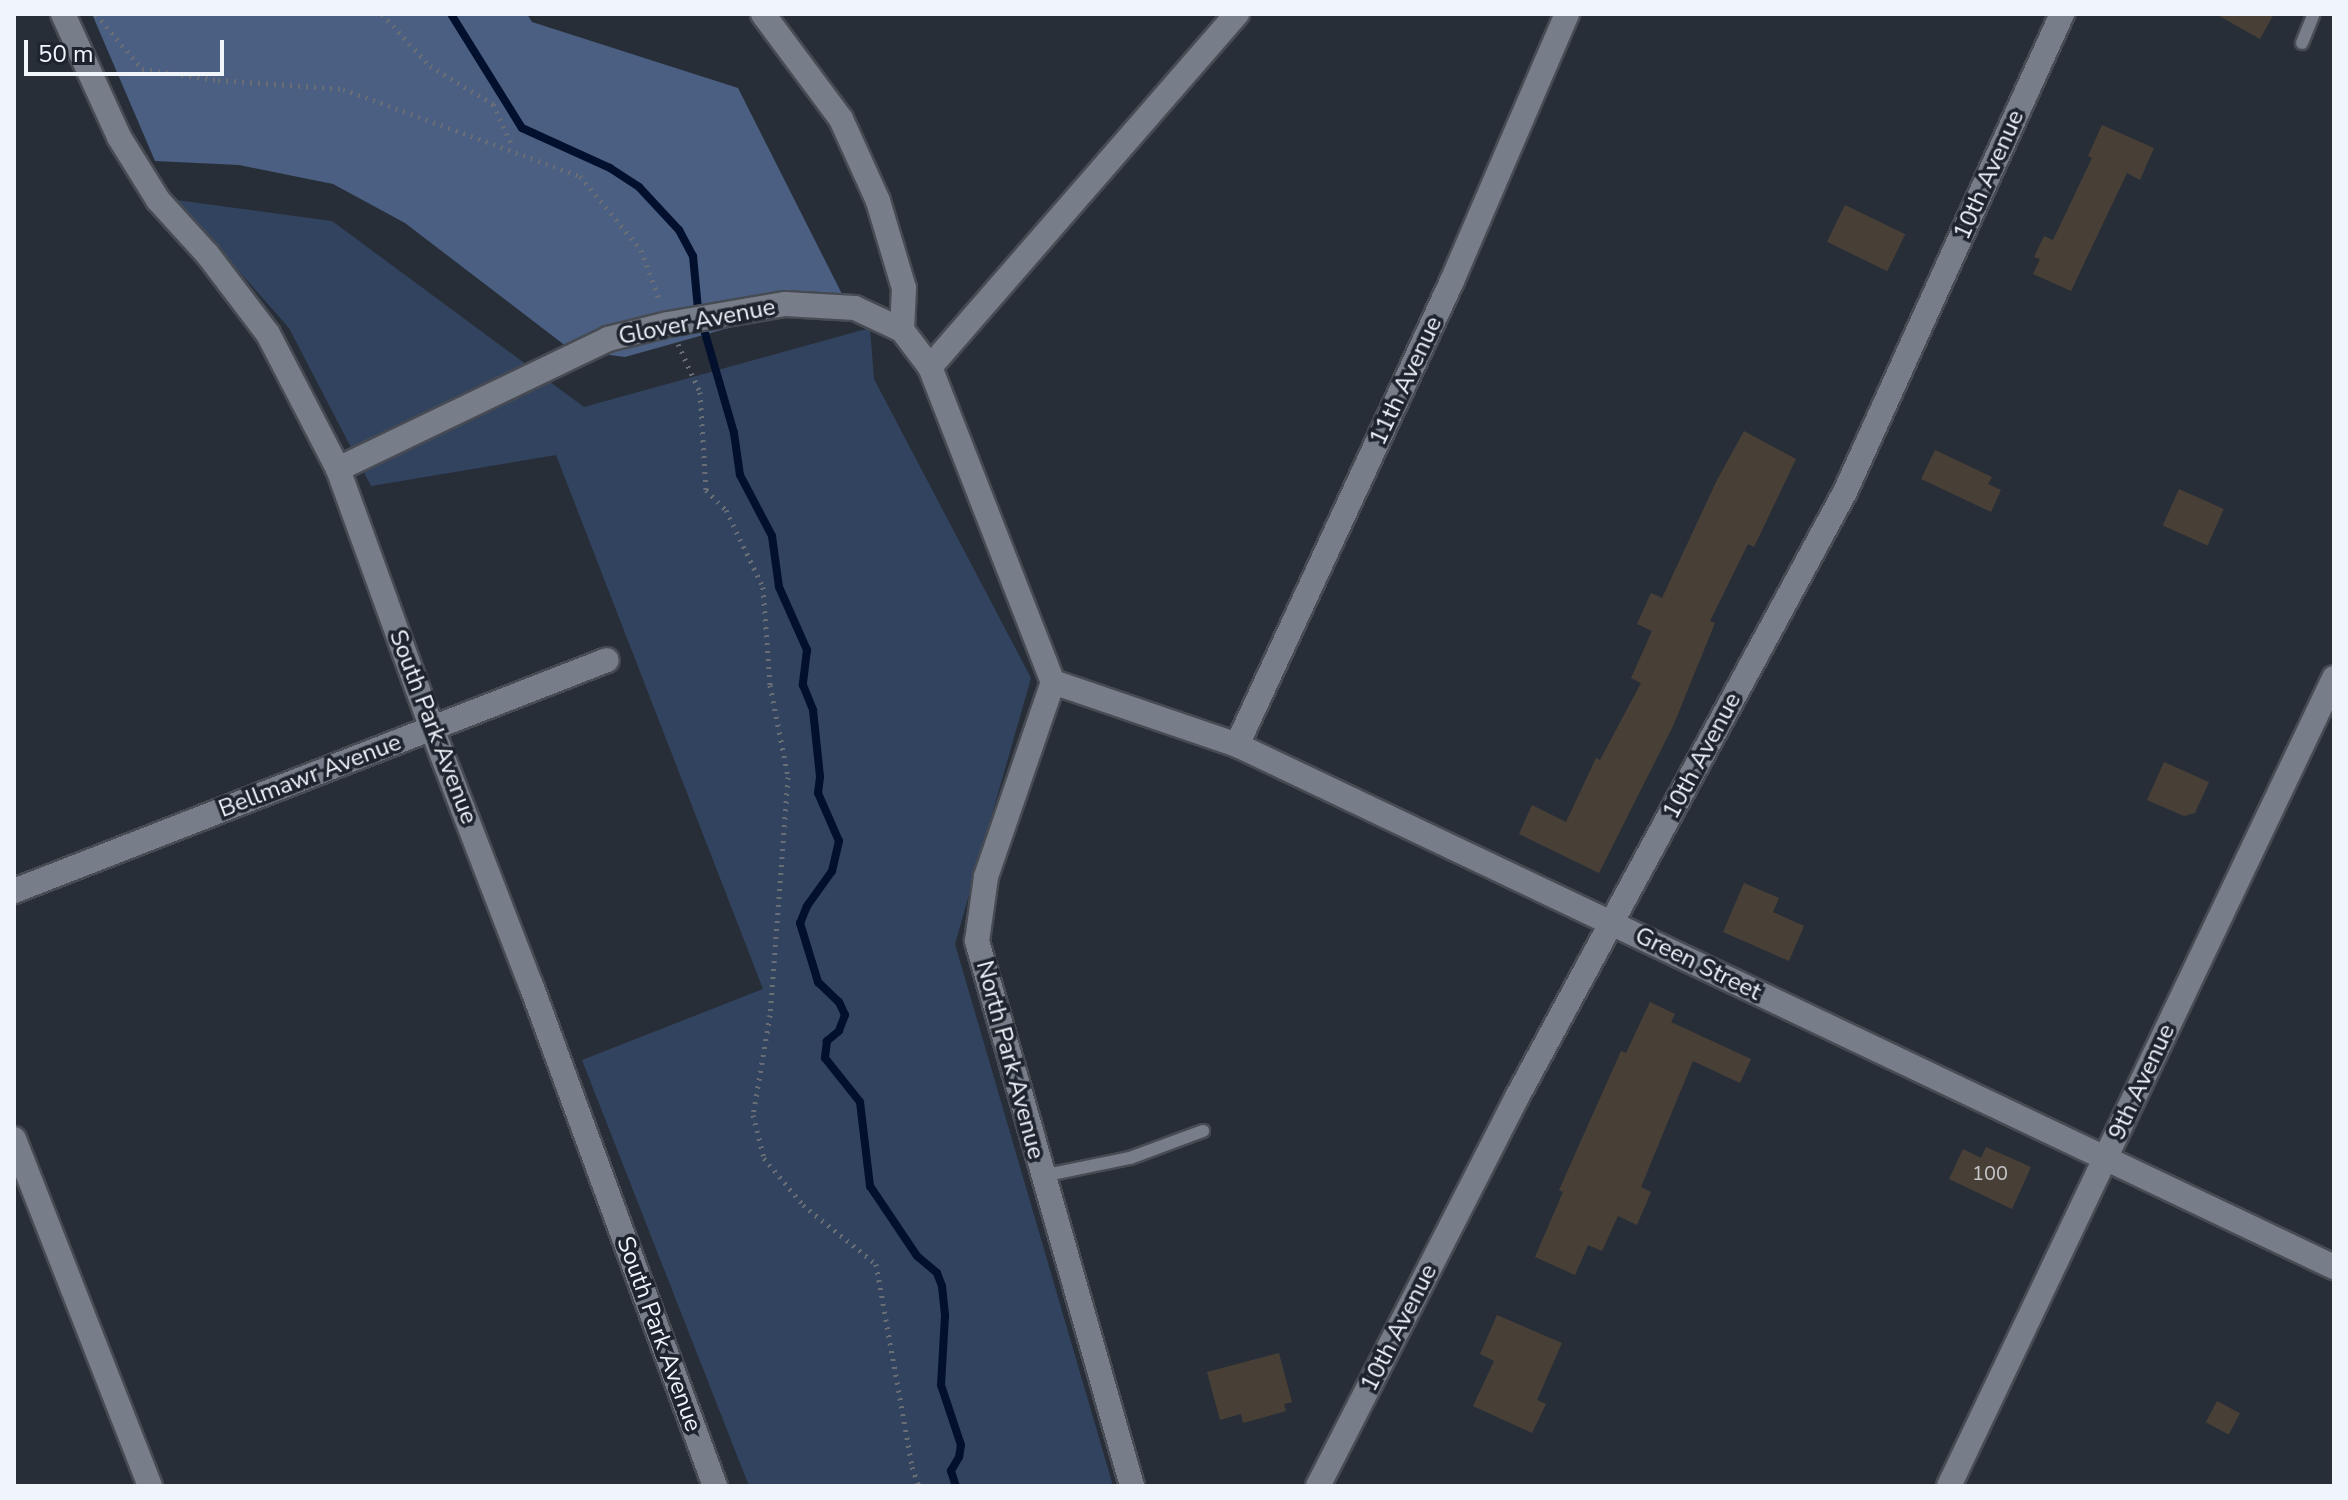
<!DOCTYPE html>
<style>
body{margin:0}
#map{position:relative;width:2348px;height:1500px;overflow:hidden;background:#282e37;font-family:"Nunito Sans",sans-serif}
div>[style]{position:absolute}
.green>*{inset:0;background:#32435f}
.forest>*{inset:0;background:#4a5f82}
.stream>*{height:8px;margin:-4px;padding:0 4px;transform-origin:4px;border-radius:4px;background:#02102d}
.building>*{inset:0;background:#484037;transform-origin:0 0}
.path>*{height:5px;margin-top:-2.5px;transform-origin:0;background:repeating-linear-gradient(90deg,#686d76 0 2px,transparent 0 8px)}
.roads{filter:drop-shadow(2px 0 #474b53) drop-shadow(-2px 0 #474b53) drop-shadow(0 2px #474b53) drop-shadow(0 -2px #474b53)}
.lane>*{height:12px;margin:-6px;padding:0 6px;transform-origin:6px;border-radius:6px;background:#777e89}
.street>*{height:24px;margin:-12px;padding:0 12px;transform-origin:12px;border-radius:12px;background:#777e89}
.secondary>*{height:24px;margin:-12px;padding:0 12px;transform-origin:12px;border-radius:12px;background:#777e89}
span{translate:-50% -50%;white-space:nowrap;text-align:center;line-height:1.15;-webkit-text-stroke:7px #1e242d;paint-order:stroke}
.number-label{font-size:20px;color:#c6c7ca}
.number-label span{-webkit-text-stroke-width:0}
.street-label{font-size:24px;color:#f0f4fb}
.frame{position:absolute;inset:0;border:16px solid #f0f4fb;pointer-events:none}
.scale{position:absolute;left:24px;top:40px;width:200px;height:36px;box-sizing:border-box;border:4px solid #f0f4fb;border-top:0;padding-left:10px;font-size:24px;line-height:28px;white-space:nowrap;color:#f0f4fb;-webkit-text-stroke:6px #1e242d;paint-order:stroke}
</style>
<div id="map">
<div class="green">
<i style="clip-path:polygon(176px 200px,332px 221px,584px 407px,870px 328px,874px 379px,1031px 678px,955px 944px,1113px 1486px,749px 1486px,582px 1060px,763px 989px,556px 455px,371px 486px,289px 328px)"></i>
</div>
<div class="forest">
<i style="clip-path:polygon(92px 14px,527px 14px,532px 22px,738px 88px,843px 296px,625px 357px,571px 350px,405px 223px,333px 184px,239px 165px,155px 161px)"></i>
</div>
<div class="stream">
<i style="left:451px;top:14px;width:134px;rotate:58.1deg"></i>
<i style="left:522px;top:128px;width:97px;rotate:24.4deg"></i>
<i style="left:610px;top:168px;width:35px;rotate:33deg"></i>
<i style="left:639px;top:187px;width:59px;rotate:47.1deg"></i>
<i style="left:679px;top:230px;width:30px;rotate:62deg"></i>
<i style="left:693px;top:256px;width:53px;rotate:84.6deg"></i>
<i style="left:698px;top:309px;width:129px;rotate:73.8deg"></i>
<i style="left:734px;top:433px;width:42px;rotate:81.9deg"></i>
<i style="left:740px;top:475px;width:69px;rotate:62.3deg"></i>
<i style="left:772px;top:536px;width:51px;rotate:82.2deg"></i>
<i style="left:779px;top:587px;width:69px;rotate:66deg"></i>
<i style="left:807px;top:650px;width:35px;rotate:97deg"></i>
<i style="left:803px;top:685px;width:27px;rotate:68deg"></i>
<i style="left:813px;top:710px;width:67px;rotate:84deg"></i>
<i style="left:820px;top:777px;width:16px;rotate:97deg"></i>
<i style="left:818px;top:793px;width:52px;rotate:66.4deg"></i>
<i style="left:839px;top:841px;width:31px;rotate:103deg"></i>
<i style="left:832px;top:871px;width:43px;rotate:125.5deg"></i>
<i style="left:807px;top:906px;width:18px;rotate:112deg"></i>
<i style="left:800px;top:923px;width:62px;rotate:73deg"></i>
<i style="left:818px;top:982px;width:29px;rotate:44deg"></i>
<i style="left:839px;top:1002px;width:14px;rotate:65deg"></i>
<i style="left:845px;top:1015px;width:17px;rotate:111deg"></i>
<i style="left:839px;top:1031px;width:16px;rotate:140deg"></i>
<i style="left:827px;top:1041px;width:17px;rotate:97deg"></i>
<i style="left:825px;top:1058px;width:56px;rotate:51.5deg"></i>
<i style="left:860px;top:1102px;width:85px;rotate:83.2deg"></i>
<i style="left:870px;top:1186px;width:84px;rotate:56.1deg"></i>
<i style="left:917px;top:1256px;width:26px;rotate:40deg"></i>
<i style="left:937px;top:1273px;width:14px;rotate:69deg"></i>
<i style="left:942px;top:1286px;width:30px;rotate:84deg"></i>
<i style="left:945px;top:1316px;width:69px;rotate:93.3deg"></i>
<i style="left:941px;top:1385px;width:63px;rotate:71.6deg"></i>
<i style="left:961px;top:1445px;width:12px;rotate:99deg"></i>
<i style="left:959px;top:1457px;width:16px;rotate:120deg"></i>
<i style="left:951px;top:1471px;width:16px;rotate:72deg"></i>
</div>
<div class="building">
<i style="clip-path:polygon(2216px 14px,2274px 14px,2260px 39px)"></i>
<i style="clip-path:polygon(2102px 125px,2154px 148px,2140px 180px,2127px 173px,2071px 291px,2033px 274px,2040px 259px,2034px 257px,2044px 236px,2053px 240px,2092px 158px,2088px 156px)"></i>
<i style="left:1845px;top:205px;width:67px;height:41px;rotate:26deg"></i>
<i style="clip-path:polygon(1744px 431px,1796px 459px,1754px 547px,1748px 544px,1710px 621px,1715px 623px,1673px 726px,1599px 873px,1519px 834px,1532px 805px,1566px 822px,1596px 758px,1600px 760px,1641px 683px,1631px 678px,1652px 631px,1637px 624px,1651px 593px,1662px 598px,1717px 480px)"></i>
<i style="clip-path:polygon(1935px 450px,1992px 477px,1988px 484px,2001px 490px,1991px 512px,1921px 479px)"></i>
<i style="left:2179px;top:489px;width:49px;height:40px;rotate:24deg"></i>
<i style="clip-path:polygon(2164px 762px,2209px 782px,2195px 813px,2184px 816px,2147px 800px)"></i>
<i style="clip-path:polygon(1744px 883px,1779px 898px,1773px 912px,1804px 926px,1789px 961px,1723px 932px)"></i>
<i style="clip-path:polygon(1650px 1002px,1675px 1014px,1671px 1022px,1751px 1059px,1740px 1083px,1693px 1061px,1641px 1187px,1651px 1192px,1637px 1225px,1618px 1216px,1602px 1251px,1588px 1245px,1575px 1275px,1535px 1257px,1563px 1192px,1559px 1190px,1621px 1051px,1626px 1053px)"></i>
<i style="clip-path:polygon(1986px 1147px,2031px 1167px,2012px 1209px,1949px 1179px,1963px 1149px,1981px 1158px)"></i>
<i style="clip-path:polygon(1497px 1315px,1562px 1343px,1537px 1400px,1546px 1404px,1532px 1433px,1473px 1406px,1494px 1361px,1480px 1354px)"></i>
<i style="clip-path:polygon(1279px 1353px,1292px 1402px,1284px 1404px,1286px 1411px,1243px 1423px,1241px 1414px,1220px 1420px,1207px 1372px)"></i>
<i style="left:2217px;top:1401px;width:26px;height:24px;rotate:28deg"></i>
</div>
<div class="path">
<i style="left:96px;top:14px;width:72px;rotate:50.1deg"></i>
<i style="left:142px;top:69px;width:77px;rotate:8.2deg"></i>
<i style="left:218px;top:80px;width:125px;rotate:4.1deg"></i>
<i style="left:343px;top:89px;width:252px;rotate:20.2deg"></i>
<i style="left:580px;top:176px;width:96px;rotate:50.5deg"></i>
<i style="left:641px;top:250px;width:55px;rotate:69.9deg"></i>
<i style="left:382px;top:14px;width:71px;rotate:47.3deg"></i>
<i style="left:430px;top:66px;width:74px;rotate:31.1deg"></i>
<i style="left:493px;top:104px;width:43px;rotate:65.2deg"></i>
<i style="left:678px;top:344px;width:53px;rotate:65.4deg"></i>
<i style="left:700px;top:392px;width:98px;rotate:86.5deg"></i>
<i style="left:706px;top:490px;width:28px;rotate:45deg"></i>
<i style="left:726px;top:510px;width:85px;rotate:64.3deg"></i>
<i style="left:763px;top:587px;width:98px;rotate:85.9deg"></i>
<i style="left:770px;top:685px;width:94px;rotate:78.9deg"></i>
<i style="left:788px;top:777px;width:239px;rotate:94.3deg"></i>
<i style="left:770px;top:1015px;width:101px;rotate:99.6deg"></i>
<i style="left:753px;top:1115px;width:44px;rotate:75.7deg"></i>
<i style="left:764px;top:1158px;width:61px;rotate:50.3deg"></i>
<i style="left:803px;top:1205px;width:94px;rotate:38.9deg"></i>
<i style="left:876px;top:1264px;width:206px;rotate:79.9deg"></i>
<i style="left:912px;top:1467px;width:20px;rotate:70deg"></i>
</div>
<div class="roads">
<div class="lane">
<i style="left:2302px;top:43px;width:31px;rotate:-68deg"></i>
<i style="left:1042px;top:1176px;width:90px;rotate:-11.6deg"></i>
<i style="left:1130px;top:1158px;width:78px;rotate:-20.3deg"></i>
</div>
<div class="street">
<i style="left:763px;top:14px;width:131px;rotate:53.4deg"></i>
<i style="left:841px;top:119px;width:90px;rotate:65.7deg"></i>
<i style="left:878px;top:201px;width:91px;rotate:73.4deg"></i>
<i style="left:904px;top:288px;width:42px;rotate:92.7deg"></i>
<i style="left:930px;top:367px;width:468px;rotate:-49deg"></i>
<i style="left:338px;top:469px;width:300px;rotate:-25.7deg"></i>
<i style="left:1053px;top:682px;width:194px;rotate:18.9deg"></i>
<i style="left:1237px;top:745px;width:1215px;rotate:25.45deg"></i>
<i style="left:1237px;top:745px;width:511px;rotate:-65.14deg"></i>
<i style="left:1452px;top:281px;width:291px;rotate:-66.7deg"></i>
<i style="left:14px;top:891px;width:636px;rotate:-21.28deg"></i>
<i style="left:1318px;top:1486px;width:437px;rotate:-62.9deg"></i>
<i style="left:1517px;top:1097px;width:688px;rotate:-61.54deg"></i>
<i style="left:1845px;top:492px;width:525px;rotate:-65.58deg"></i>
</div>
<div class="secondary">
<i style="left:63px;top:14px;width:135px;rotate:65.5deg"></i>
<i style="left:119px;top:137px;width:74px;rotate:58.2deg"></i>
<i style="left:158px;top:200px;width:74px;rotate:47.7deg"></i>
<i style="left:208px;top:255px;width:99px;rotate:52.8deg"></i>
<i style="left:268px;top:334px;width:152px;rotate:62.6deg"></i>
<i style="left:338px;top:469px;width:276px;rotate:70.1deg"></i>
<i style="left:432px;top:729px;width:274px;rotate:68.9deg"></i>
<i style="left:531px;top:985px;width:534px;rotate:69.83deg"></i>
<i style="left:608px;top:339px;width:62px;rotate:-14deg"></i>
<i style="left:668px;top:324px;width:119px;rotate:-9.7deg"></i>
<i style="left:785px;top:304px;width:70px;rotate:3.3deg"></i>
<i style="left:855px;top:308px;width:52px;rotate:25.1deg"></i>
<i style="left:902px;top:330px;width:46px;rotate:52.9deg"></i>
<i style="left:930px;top:367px;width:338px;rotate:68.7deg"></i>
<i style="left:1053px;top:682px;width:206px;rotate:109deg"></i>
<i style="left:986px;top:877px;width:65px;rotate:98deg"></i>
<i style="left:977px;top:941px;width:567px;rotate:74.12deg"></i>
<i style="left:14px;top:1139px;width:373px;rotate:68.6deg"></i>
<i style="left:1949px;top:1486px;width:895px;rotate:-64.52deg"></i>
</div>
</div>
<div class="number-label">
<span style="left:1990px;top:1173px">100</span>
</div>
<div class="street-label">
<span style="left:1989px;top:175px;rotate:-66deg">10th Avenue</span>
<span style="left:697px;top:322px;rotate:-11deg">Glover Avenue</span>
<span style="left:1406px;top:381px;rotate:-65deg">11th Avenue</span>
<span style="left:433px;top:727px;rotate:69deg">South Park Avenue</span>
<span style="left:1702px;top:756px;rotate:-62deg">10th Avenue</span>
<span style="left:310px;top:776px;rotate:-21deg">Bellmawr Avenue</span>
<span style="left:1698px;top:964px;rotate:26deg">Green Street</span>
<span style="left:1010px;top:1060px;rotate:75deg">North Park Avenue</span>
<span style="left:2142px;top:1082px;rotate:-65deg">9th Avenue</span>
<span style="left:1399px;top:1328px;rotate:-63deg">10th Avenue</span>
<span style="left:659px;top:1334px;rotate:70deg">South Park Avenue</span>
</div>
<div class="frame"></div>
<div class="scale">50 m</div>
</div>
